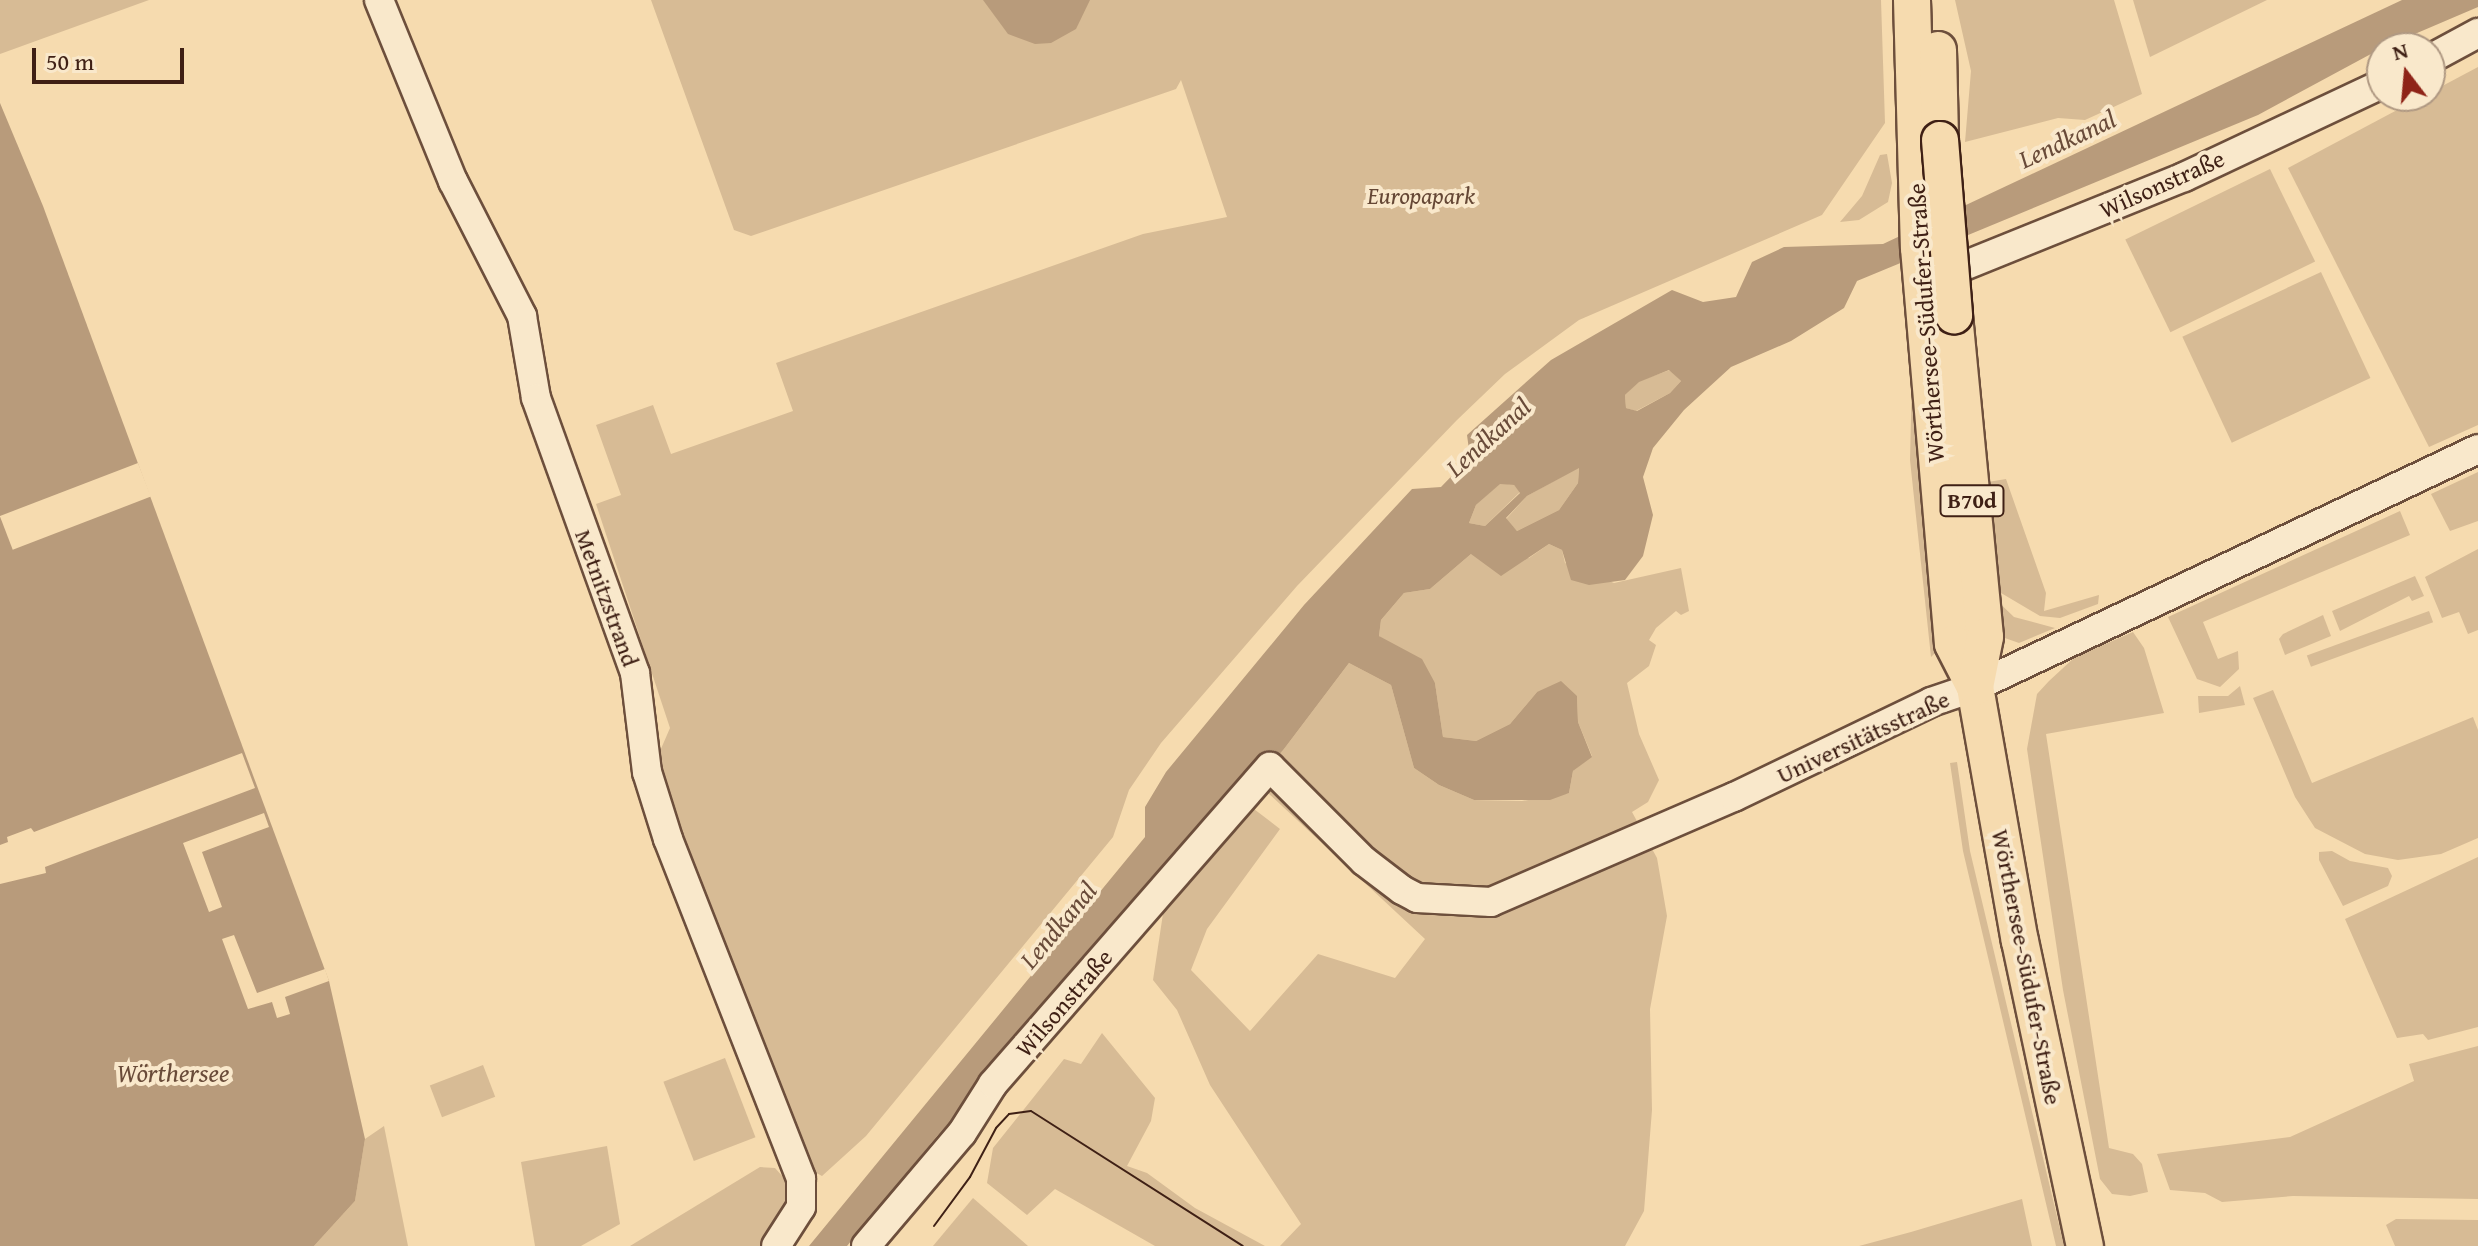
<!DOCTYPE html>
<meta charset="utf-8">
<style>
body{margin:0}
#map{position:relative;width:2478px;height:1246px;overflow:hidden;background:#f6dbaf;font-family:"Gentium Book Plus",serif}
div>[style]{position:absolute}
.green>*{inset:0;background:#d7bb95;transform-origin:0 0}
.water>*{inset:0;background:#b89b7b}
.pier>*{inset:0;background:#f6dbaf;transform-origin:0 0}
.roads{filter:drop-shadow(2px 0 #6d4f3c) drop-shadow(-2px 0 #6d4f3c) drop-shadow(0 2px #6d4f3c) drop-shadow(0 -2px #6d4f3c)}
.minor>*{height:28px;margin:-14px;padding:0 14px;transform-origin:14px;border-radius:14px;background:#f9e8cb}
.major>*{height:36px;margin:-18px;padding:0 18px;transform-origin:18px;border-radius:18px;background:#f6dbaf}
.tram>*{height:2px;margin:-1px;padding:0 1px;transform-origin:1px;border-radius:1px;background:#3f2015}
.bridges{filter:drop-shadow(2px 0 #3f2015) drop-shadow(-2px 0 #3f2015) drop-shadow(0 2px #3f2015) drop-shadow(0 -2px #3f2015)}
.major-bridge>*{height:36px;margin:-18px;padding:0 18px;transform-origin:18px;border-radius:18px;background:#f6dbaf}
span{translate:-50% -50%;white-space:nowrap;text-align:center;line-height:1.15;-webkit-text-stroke:8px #f9e8cb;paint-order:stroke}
.shield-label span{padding:2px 6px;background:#f9e8cb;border:2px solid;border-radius:6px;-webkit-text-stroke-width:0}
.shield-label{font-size:22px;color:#3f2015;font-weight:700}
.street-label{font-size:24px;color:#3f2015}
.park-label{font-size:24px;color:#654735;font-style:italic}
.water-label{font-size:26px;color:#694b39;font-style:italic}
.north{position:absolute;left:2366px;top:32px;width:80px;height:80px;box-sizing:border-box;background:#f9e8cb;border:2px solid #af9882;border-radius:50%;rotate:344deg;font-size:22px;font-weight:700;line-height:32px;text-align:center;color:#3f2015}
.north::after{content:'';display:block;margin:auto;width:28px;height:36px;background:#8f2418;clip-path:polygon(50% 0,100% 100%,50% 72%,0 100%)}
.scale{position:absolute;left:32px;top:48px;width:152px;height:36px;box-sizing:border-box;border:4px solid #3f2015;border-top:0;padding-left:10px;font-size:24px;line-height:28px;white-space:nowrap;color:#3f2015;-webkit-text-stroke:6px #f9e8cb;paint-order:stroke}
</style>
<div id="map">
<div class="green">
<i style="clip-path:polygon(0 0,149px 0,0 54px)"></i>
<i style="clip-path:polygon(651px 0,1881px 0,1885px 123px,1822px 215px,1579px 320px,1505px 374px,1457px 420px,1297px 586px,1161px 743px,1129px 790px,1113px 837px,866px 1136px,822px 1176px,811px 1170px,679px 837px,657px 758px,670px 728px,596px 504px,621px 495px,596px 425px,653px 405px,671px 454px,793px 411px,776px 363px,1143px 234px,1227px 217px,1181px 80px,1176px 89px,751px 236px,734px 230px)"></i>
<i style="clip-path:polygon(1955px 0,2114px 0,2142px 94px,2085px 120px,2058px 118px,1965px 142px,1971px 71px)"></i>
<i style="clip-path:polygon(2133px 0,2267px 0,2150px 57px)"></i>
<i style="clip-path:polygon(2478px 67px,2478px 425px,2429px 447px,2288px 168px)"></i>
<i style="clip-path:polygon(1887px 154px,1892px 183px,1888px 202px,1859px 220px,1840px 222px,1862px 196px,1880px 155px)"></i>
<i style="left:2270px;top:169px;width:103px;height:161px;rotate:64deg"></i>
<i style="left:2321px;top:272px;width:117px;height:153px;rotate:65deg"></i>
<i style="clip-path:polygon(1913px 333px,1919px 468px,1937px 651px,1931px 657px,1910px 460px)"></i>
<i style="clip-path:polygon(1670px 370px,1681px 381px,1670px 393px,1636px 411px,1626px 408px,1625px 395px,1639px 381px)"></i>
<i style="clip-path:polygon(1579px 467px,1578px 483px,1559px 510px,1517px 531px,1506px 519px,1527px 496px)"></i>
<i style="clip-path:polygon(2478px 472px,2478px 521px,2450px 531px,2431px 494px)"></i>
<i style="clip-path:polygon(2006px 479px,2046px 593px,2044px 611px,2099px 595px,2098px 604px,2060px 618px,2040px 616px,1996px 590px,1982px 483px)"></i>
<i style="clip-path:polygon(1500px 483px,1514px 485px,1520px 492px,1485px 526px,1469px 523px,1476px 505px)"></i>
<i style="clip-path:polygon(2400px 511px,2410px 535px,2203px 622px,2218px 659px,2238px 651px,2239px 669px,2220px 687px,2197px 679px,2168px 617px)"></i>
<i style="clip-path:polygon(1549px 544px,1562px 550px,1565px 563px,1614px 583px,1681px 568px,1689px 611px,1681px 615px,1676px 611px,1656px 628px,1649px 640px,1656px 645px,1649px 666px,1627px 683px,1639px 734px,1659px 780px,1648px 802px,1632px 812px,1657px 858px,1667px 916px,1650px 1009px,1652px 1110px,1644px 1211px,1625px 1246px,1280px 1246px,1301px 1224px,1210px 1085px,1177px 1010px,1153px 980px,1164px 907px,1250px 806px,1280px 829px,1207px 929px,1191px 970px,1250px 1031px,1318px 954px,1395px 978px,1425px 939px,1253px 779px,1284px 749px,1349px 663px,1391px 685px,1414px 768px,1439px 785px,1474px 800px,1522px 801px,1569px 793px,1573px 771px,1592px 756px,1578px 722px,1577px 696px,1537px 692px,1510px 724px,1476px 741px,1443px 737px,1435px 683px,1379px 636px,1381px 620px,1404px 593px,1430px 589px,1471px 554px,1529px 558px)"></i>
<i style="clip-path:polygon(2478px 549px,2478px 630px,2468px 634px,2459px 612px,2442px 618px,2425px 577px)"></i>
<i style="clip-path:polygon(2415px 576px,2424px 596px,2412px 601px,2409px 596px,2340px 631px,2332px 611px)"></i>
<i style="clip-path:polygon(1990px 594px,2014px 617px,2055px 628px,2019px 643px,2002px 637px)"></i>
<i style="left:2429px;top:611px;width:12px;height:130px;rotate:70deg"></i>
<i style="clip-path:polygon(2323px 615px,2331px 636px,2285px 655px,2279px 639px,2283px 634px)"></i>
<i style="clip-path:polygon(2133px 632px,2144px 648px,2164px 713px,2046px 734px,2109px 1148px,2133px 1154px,2142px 1164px,2148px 1192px,2130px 1196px,2112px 1194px,2100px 1179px,2063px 990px,2027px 749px,2037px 694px,2049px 681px,2075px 657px)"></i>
<i style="clip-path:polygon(2240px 686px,2245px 705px,2199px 713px,2198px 696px,2228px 696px)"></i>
<i style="clip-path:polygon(2273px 690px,2312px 783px,2473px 717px,2478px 730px,2478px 838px,2441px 854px,2398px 860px,2365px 854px,2315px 828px,2295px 797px,2253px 698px)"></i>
<i style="clip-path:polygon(1957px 762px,1970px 851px,2064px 1246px,2056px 1246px,1963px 851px,1950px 763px)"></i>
<i style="clip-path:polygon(2332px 851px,2350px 861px,2388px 868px,2392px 876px,2388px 886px,2343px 906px,2319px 860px,2319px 852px)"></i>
<i style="clip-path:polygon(2478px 857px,2478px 1027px,2428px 1040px,2423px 1034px,2397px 1038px,2345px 919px)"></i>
<i style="clip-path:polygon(1102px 1033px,1155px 1098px,1151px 1121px,1127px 1166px,1147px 1173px,1195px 1208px,1265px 1246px,1155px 1246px,1055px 1189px,1027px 1215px,987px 1183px,993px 1148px,1064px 1059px,1081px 1064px)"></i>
<i style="clip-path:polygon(2478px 1046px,2478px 1199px,2293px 1196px,2222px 1202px,2205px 1193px,2170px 1190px,2157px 1154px,2290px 1137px,2414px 1081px,2409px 1064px)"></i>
<i style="left:725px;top:1058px;width:85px;height:66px;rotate:69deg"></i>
<i style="left:483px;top:1065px;width:34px;height:57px;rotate:69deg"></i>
<i style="clip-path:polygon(384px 1126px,408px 1246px,314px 1246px,355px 1201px,365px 1139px)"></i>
<i style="clip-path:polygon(607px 1146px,620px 1224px,581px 1246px,535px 1246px,521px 1162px)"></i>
<i style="clip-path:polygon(760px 1167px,775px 1168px,794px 1189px,765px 1246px,630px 1246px)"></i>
<i style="clip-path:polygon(973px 1198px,1028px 1246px,933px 1246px)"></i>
<i style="clip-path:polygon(2022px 1199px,2032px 1246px,1859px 1246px,1911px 1232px)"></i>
<i style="clip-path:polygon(2396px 1219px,2478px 1220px,2478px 1246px,2395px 1246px,2386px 1225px)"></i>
</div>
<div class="water">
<i style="clip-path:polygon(983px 0,1090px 0,1076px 29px,1051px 43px,1035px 44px,1008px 34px)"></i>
<i style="clip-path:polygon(evenodd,2402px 0,2478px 0,2478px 7px,2382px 48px,2258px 115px,1857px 281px,1844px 308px,1791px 341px,1731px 367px,1684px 410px,1653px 448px,1643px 477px,1653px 515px,1643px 556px,1625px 580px,1589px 585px,1571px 580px,1562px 550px,1549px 544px,1501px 576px,1471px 554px,1430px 589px,1404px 593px,1381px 620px,1379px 636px,1422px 659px,1435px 683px,1443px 737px,1476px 741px,1510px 724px,1537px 692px,1561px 681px,1577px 696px,1578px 722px,1592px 757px,1573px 771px,1569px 793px,1550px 800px,1474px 800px,1439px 785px,1414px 768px,1391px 685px,1349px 663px,1284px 749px,937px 1136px,847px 1246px,809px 1246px,1145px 837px,1145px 807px,1166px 772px,1304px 605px,1412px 489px,1441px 487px,1470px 457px,1467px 435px,1551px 360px,1672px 290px,1703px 302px,1736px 297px,1752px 262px,1784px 247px,1883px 244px,2402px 0,1669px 370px,1681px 381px,1670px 393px,1637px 411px,1626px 408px,1625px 395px,1639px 382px,1669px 370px,2402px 0,1579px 468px,1578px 483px,1559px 510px,1517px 531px,1506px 518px,1527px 496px,1579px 468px,2402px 0,1500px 484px,1514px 485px,1520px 493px,1485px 526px,1469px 523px,1476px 505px,1500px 484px)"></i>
<i style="clip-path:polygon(0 103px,43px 206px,329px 981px,365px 1139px,355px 1201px,314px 1246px,0 1246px)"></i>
</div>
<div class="pier">
<i style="left:138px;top:463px;width:36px;height:148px;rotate:69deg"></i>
<i style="clip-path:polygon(242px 753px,255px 788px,45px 867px,46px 873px,0 884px,0 845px,8px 842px,7px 837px,31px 828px,34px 832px)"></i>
<i style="clip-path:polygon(264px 813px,269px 827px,202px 852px,222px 907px,209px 912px,183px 843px)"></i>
<i style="clip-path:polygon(234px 935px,257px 993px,325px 969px,329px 981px,285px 997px,290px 1014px,277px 1018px,272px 1002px,248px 1009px,222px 939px)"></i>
</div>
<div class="roads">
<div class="minor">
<i style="left:379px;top:0;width:196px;rotate:67.8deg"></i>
<i style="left:453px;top:181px;width:152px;rotate:62.9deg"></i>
<i style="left:522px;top:316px;width:83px;rotate:80.3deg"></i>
<i style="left:536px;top:398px;width:292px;rotate:70.2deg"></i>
<i style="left:635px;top:673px;width:100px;rotate:83.1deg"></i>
<i style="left:647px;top:772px;width:70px;rotate:72.6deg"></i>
<i style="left:668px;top:839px;width:365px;rotate:68.6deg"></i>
<i style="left:801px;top:1179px;width:28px;rotate:90deg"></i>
<i style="left:801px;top:1207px;width:46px;rotate:122.7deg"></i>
<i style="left:2430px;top:59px;width:55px;rotate:-28.4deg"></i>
<i style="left:1939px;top:276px;width:264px;rotate:-22deg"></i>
<i style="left:2184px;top:177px;width:219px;rotate:-25.2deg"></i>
<i style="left:866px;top:1246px;width:148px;rotate:-49.7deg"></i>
<i style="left:962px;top:1133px;width:58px;rotate:-57.7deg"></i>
<i style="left:993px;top:1084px;width:421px;rotate:-48.9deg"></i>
<i style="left:1270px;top:767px;width:133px;rotate:45deg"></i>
<i style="left:1364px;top:861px;width:48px;rotate:37.3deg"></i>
<i style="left:1402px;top:890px;width:17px;rotate:28deg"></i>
<i style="left:1417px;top:898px;width:74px;rotate:3.1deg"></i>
<i style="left:1491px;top:902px;width:265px;rotate:-23.4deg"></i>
<i style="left:1734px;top:797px;width:219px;rotate:-25.7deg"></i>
<i style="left:1931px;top:702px;width:46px;rotate:-18.8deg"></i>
<i style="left:1975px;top:687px;width:556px;rotate:-25.32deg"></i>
</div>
<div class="major">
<i style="left:1912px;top:0;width:248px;rotate:88.4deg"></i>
<i style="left:1919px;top:248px;width:397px;rotate:85.1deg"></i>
<i style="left:1953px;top:644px;width:48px;rotate:62.9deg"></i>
<i style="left:1975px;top:687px;width:258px;rotate:80deg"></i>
<i style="left:2020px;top:941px;width:312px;rotate:78deg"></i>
<i style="left:1938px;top:50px;width:90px;rotate:88.7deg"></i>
<i style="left:1954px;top:315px;width:323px;rotate:84.5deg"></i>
<i style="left:1985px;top:637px;width:51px;rotate:101.3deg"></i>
</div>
</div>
<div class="tram">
<i style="left:934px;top:1226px;width:61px;rotate:-53.7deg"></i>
<i style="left:970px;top:1177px;width:55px;rotate:-62deg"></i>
<i style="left:996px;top:1128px;width:19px;rotate:-47deg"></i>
<i style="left:1009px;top:1114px;width:22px;rotate:-8deg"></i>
<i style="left:1031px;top:1111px;width:251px;rotate:32.5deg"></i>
</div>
<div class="bridges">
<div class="major-bridge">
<i style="left:1940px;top:140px;width:176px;rotate:85.4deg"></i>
</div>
</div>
<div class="shield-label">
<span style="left:1972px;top:501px">B70d</span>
</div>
<div class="street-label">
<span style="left:2162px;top:184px;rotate:-24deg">Wilsonstraße</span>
<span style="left:1926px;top:323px;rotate:-94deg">Wörthersee-Südufer-Straße</span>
<span style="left:607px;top:598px;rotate:70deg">Metnitzstrand</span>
<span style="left:1863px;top:737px;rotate:-25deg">Universitätsstraße</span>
<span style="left:2027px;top:967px;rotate:79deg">Wörthersee-Südufer-Straße</span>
<span style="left:1064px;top:1003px;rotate:-49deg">Wilsonstraße</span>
</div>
<div class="park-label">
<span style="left:1421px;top:196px">Europapark</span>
</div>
<div class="water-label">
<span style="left:2067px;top:139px;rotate:-25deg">Lendkanal</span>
<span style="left:1488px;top:437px;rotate:-42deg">Lendkanal</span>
<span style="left:1058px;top:925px;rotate:-50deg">Lendkanal</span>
<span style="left:173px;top:1073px">Wörthersee</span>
</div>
<div class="north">N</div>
<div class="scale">50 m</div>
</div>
